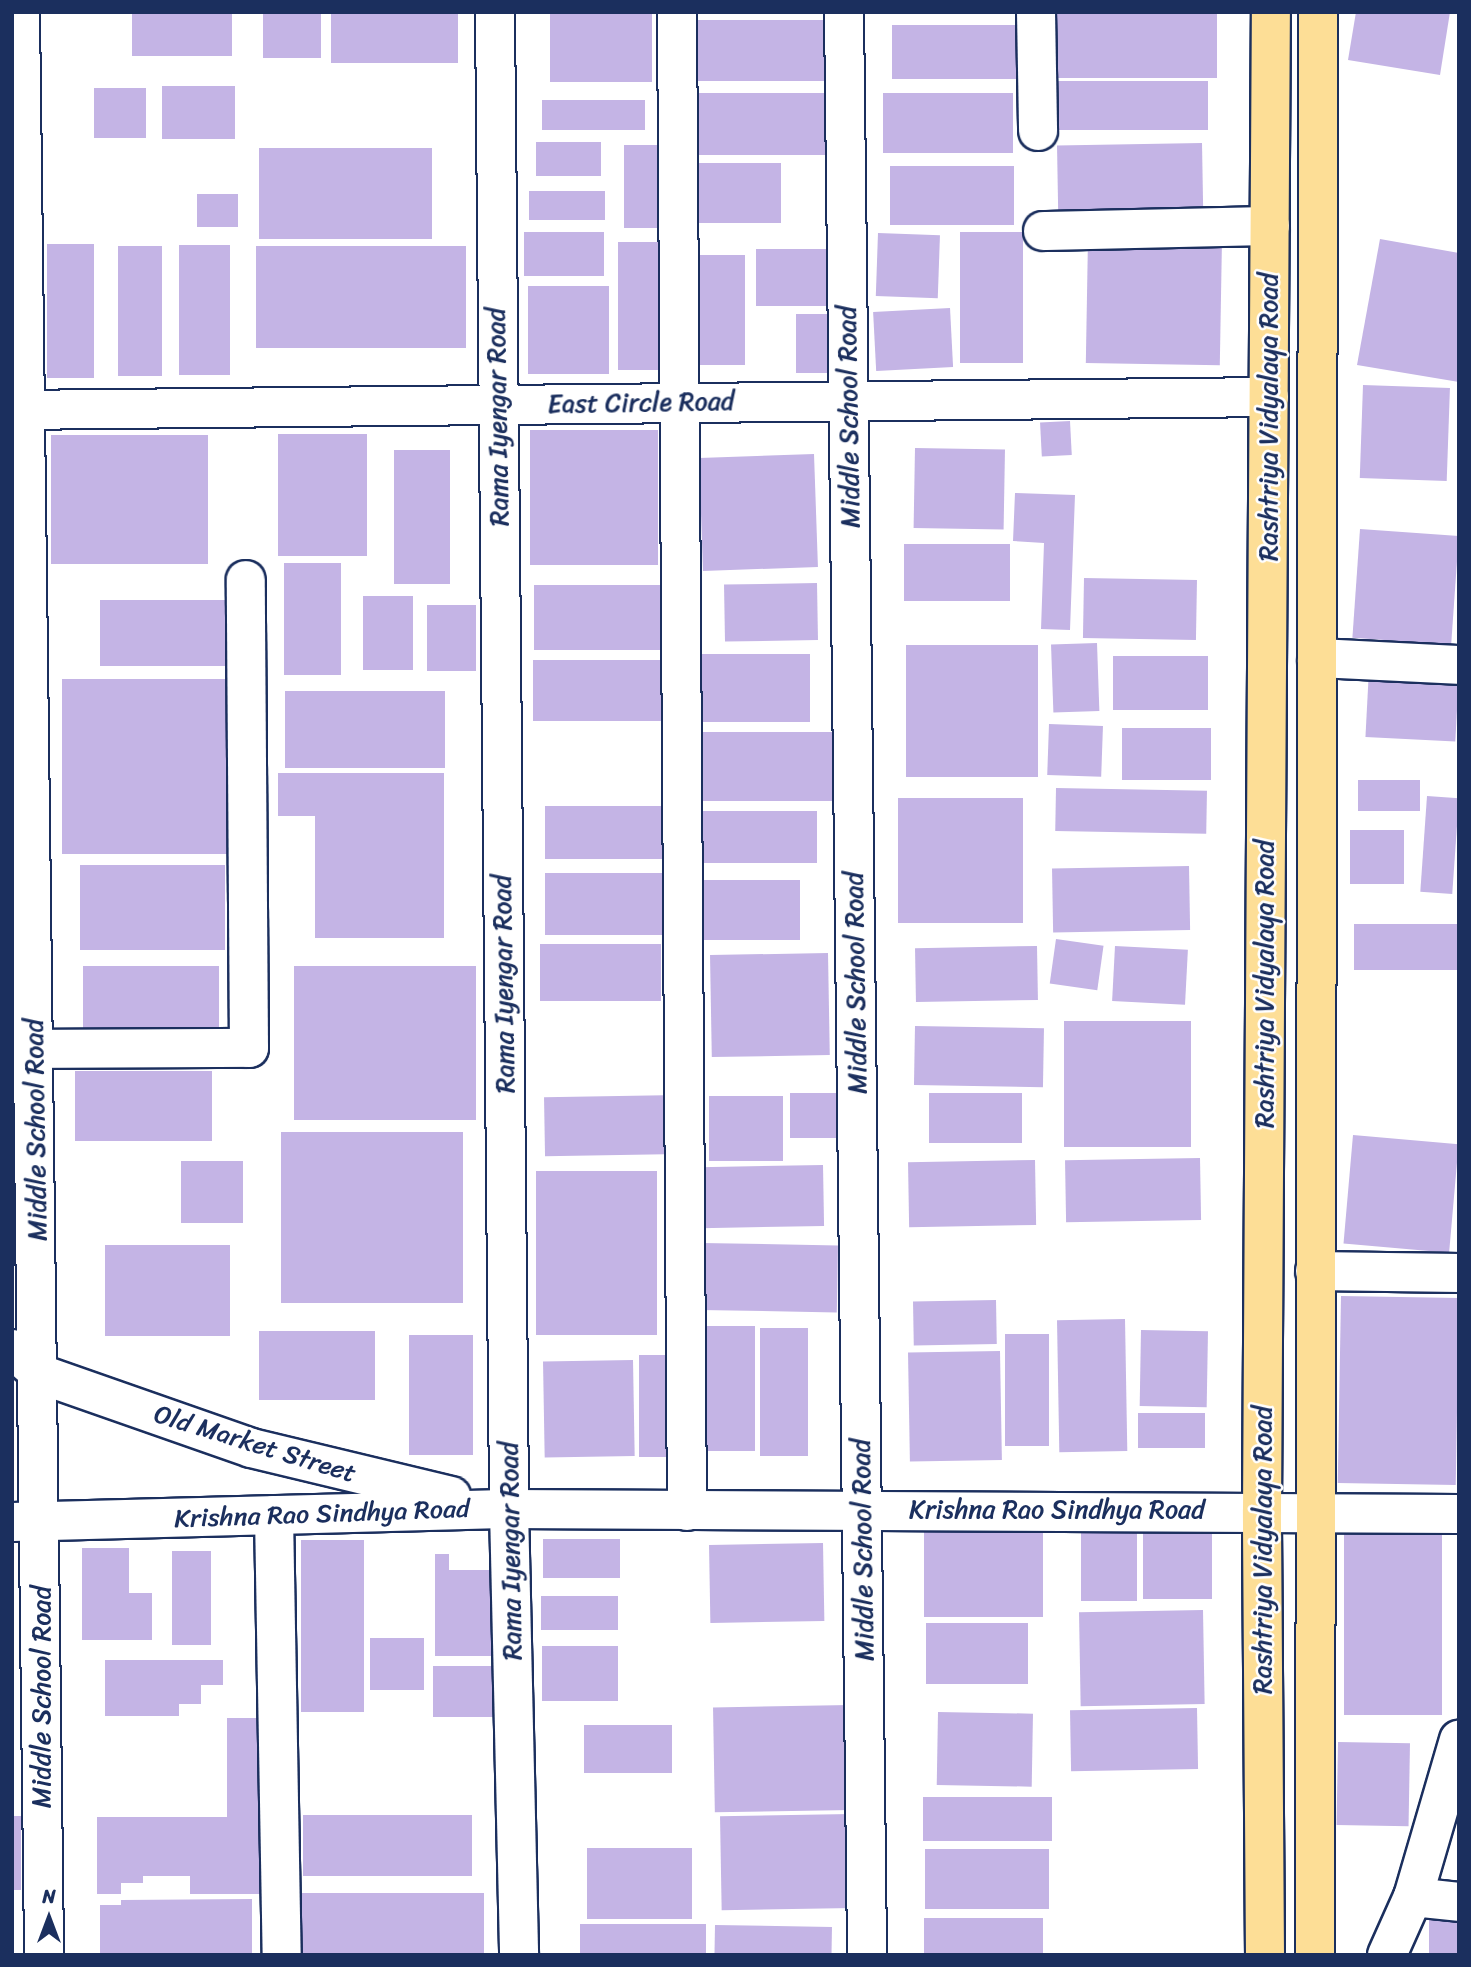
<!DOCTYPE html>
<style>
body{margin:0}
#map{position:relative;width:1471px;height:1967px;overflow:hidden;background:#fff;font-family:Sriracha,sans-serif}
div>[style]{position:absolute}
.building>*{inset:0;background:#c4b4e5;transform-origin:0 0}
.roads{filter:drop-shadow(2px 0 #1b2f5e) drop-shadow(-2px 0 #1b2f5e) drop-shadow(0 2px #1b2f5e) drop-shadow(0 -2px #1b2f5e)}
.minor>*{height:38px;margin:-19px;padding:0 19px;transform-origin:19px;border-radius:19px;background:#fff}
.major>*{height:38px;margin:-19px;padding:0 19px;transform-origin:19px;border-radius:19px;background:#fdde96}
span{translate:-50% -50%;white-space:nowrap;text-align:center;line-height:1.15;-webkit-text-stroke:5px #fff;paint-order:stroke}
.street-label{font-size:26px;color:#1b2f5e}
.frame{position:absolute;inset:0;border:14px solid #1b2f5e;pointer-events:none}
.north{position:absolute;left:14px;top:1883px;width:70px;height:70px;-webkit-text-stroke:5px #fff;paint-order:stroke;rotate:0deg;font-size:19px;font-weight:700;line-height:28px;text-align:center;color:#1b2f5e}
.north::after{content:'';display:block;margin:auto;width:24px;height:32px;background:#1b2f5e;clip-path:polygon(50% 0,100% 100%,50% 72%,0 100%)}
</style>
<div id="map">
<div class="building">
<i style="left:132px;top:12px;width:100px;height:44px"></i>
<i style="left:263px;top:12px;width:58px;height:46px"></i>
<i style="left:331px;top:12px;width:127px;height:51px"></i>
<i style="left:550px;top:12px;width:102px;height:70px"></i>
<i style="left:1051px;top:12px;width:166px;height:66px"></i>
<i style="clip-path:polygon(1356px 12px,1450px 12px,1440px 75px,1348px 60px)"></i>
<i style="left:696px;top:20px;width:128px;height:61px"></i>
<i style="left:892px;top:25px;width:127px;height:54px"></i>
<i style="left:1208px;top:81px;width:49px;height:153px;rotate:90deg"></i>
<i style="left:162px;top:86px;width:73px;height:53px"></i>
<i style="left:94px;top:88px;width:52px;height:50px"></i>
<i style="left:694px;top:93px;width:138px;height:62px"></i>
<i style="left:883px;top:93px;width:130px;height:60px"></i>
<i style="left:542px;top:100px;width:103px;height:30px"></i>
<i style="left:536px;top:142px;width:65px;height:34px"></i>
<i style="left:1202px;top:143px;width:78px;height:145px;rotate:89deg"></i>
<i style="left:624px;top:145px;width:45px;height:83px"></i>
<i style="left:259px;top:148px;width:173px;height:91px"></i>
<i style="left:690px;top:163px;width:91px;height:60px"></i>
<i style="left:890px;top:166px;width:124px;height:59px"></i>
<i style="left:529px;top:191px;width:76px;height:29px"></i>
<i style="left:197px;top:194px;width:41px;height:33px"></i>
<i style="left:524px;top:232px;width:80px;height:44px"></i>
<i style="left:1023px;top:232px;width:131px;height:63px;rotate:90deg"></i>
<i style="left:878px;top:233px;width:62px;height:63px;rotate:2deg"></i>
<i style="left:1088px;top:238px;width:134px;height:125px;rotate:1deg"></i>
<i style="clip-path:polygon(1380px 239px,1459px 253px,1459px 382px,1357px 365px)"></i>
<i style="left:618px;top:242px;width:52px;height:128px"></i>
<i style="left:47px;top:244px;width:47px;height:134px"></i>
<i style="left:179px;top:245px;width:51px;height:130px"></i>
<i style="left:118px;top:246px;width:44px;height:130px"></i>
<i style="left:256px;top:246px;width:210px;height:102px"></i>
<i style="left:756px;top:249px;width:77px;height:57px"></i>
<i style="left:690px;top:255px;width:55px;height:110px"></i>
<i style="left:528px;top:286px;width:81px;height:88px"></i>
<i style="left:950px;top:308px;width:59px;height:77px;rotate:87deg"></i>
<i style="left:796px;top:314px;width:39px;height:59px"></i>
<i style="left:1363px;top:385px;width:87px;height:93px;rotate:2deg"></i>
<i style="left:1070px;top:421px;width:34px;height:30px;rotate:87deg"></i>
<i style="left:530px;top:430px;width:128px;height:135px"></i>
<i style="left:278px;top:434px;width:89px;height:122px"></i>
<i style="left:51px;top:435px;width:157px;height:129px"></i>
<i style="left:915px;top:448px;width:90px;height:80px;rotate:1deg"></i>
<i style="left:394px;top:450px;width:56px;height:134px"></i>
<i style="left:814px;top:454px;width:113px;height:115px;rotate:88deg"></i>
<i style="clip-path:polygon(1015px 493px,1075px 495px,1070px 630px,1041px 629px,1044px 543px,1013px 541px)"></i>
<i style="left:1360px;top:529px;width:99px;height:109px;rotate:4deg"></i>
<i style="left:904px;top:544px;width:106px;height:57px"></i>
<i style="left:284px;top:563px;width:57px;height:112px"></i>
<i style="left:1084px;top:578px;width:113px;height:60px;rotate:1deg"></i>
<i style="left:817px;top:583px;width:57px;height:93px;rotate:89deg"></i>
<i style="left:534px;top:585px;width:140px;height:65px"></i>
<i style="left:363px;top:596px;width:50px;height:74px"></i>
<i style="left:100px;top:600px;width:127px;height:66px"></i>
<i style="left:427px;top:605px;width:49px;height:66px"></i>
<i style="left:1097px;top:643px;width:68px;height:46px;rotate:88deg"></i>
<i style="left:906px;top:645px;width:132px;height:132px"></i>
<i style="left:697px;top:654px;width:113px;height:68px"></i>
<i style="left:1113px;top:656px;width:95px;height:54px"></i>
<i style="left:533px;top:660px;width:133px;height:61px"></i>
<i style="left:1369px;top:669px;width:90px;height:68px;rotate:3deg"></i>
<i style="left:62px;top:679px;width:176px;height:175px"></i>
<i style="left:285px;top:691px;width:160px;height:77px"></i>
<i style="left:1049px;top:724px;width:54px;height:51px;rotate:2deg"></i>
<i style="left:1122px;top:728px;width:89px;height:52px"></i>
<i style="left:690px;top:732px;width:142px;height:69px"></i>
<i style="clip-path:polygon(278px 773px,444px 773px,444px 938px,315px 938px,315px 816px,278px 816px)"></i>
<i style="left:1358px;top:780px;width:62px;height:31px"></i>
<i style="left:1056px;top:788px;width:151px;height:43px;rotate:1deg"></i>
<i style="left:1427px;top:796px;width:32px;height:96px;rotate:4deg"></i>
<i style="left:1023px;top:798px;width:125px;height:125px;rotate:90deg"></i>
<i style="left:545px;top:806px;width:129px;height:53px"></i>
<i style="left:695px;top:811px;width:122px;height:52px"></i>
<i style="left:1404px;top:830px;width:54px;height:54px;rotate:90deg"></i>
<i style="left:80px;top:865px;width:145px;height:85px"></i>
<i style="left:1189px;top:866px;width:64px;height:137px;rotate:89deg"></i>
<i style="left:545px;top:873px;width:127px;height:62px"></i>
<i style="left:689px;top:880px;width:111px;height:60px"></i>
<i style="left:1354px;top:924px;width:105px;height:46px"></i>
<i style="left:1056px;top:939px;width:48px;height:45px;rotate:8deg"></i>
<i style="left:540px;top:944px;width:121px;height:57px"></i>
<i style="left:1037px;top:946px;width:54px;height:122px;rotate:89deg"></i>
<i style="left:1115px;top:946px;width:73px;height:55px;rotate:3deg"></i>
<i style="left:828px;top:953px;width:102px;height:118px;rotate:89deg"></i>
<i style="left:83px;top:966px;width:136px;height:79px"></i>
<i style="left:294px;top:966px;width:182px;height:154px"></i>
<i style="left:1064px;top:1021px;width:127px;height:126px"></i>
<i style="left:915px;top:1026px;width:129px;height:59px;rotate:1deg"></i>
<i style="left:75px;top:1071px;width:137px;height:70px"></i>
<i style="left:790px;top:1093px;width:58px;height:45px"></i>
<i style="left:929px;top:1093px;width:93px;height:50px"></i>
<i style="left:679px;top:1095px;width:59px;height:135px;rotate:89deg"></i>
<i style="left:783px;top:1096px;width:65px;height:74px;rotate:90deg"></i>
<i style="left:281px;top:1132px;width:182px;height:171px"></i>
<i style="left:1353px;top:1135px;width:106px;height:109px;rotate:5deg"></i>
<i style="left:1200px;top:1158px;width:62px;height:135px;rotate:89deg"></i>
<i style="left:1035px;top:1160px;width:65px;height:127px;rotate:89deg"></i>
<i style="left:181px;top:1161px;width:62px;height:62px"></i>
<i style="left:823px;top:1165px;width:61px;height:124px;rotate:89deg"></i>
<i style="left:536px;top:1171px;width:121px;height:164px"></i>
<i style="left:701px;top:1243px;width:137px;height:67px;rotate:1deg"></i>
<i style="left:105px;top:1245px;width:125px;height:91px"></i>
<i style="left:1341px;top:1296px;width:118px;height:187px;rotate:1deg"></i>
<i style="left:996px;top:1300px;width:44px;height:83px;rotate:89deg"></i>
<i style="left:1125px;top:1319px;width:132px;height:68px;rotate:89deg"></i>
<i style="left:700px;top:1326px;width:55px;height:125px"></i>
<i style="left:760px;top:1328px;width:48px;height:128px"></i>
<i style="left:1141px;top:1330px;width:67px;height:76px;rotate:1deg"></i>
<i style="left:259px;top:1331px;width:116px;height:69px"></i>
<i style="left:1005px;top:1334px;width:44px;height:112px"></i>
<i style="left:409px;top:1335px;width:64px;height:120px"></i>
<i style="left:1000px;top:1351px;width:109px;height:92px;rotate:89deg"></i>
<i style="left:639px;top:1355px;width:42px;height:102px"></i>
<i style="left:633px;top:1360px;width:96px;height:90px;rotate:89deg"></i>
<i style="left:1138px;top:1413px;width:67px;height:35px"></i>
<i style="left:1212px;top:1525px;width:74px;height:69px;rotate:90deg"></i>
<i style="left:1081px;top:1526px;width:56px;height:75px"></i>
<i style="left:924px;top:1530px;width:119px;height:87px"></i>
<i style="left:1344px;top:1530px;width:98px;height:185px"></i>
<i style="left:543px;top:1539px;width:77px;height:39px"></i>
<i style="left:301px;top:1540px;width:63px;height:172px"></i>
<i style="left:823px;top:1543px;width:78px;height:114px;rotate:89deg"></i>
<i style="clip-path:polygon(82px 1548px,129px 1548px,129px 1593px,152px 1593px,152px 1640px,82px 1640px)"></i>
<i style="left:172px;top:1551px;width:39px;height:94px"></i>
<i style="clip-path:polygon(435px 1554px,449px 1554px,449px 1570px,492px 1570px,492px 1656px,435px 1656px)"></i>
<i style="left:541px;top:1596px;width:77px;height:34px"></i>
<i style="left:1203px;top:1610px;width:94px;height:124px;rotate:89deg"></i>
<i style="left:926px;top:1623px;width:102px;height:61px"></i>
<i style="left:370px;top:1638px;width:54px;height:52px"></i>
<i style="left:542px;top:1646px;width:76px;height:55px"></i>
<i style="clip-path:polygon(105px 1660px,223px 1660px,223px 1685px,201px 1685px,201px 1704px,179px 1704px,179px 1716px,105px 1716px)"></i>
<i style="left:433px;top:1666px;width:65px;height:51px"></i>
<i style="left:850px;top:1705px;width:105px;height:137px;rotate:89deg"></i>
<i style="left:1197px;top:1708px;width:61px;height:127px;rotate:89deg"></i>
<i style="left:938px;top:1712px;width:95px;height:73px;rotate:1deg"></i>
<i style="clip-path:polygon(227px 1718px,277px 1718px,277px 1894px,190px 1894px,190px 1876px,143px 1876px,143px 1883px,121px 1883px,121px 1894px,97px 1894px,97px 1817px,227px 1817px)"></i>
<i style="left:584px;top:1725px;width:88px;height:48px"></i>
<i style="left:1338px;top:1742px;width:72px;height:83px;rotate:1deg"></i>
<i style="left:923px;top:1797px;width:129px;height:44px"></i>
<i style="left:851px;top:1814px;width:94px;height:131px;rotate:89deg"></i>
<i style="left:303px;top:1815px;width:169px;height:61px"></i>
<i style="left:12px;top:1816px;width:9px;height:74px"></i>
<i style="left:587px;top:1848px;width:105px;height:71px"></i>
<i style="left:925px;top:1849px;width:124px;height:60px"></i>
<i style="left:300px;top:1893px;width:184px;height:62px"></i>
<i style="clip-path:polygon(252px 1899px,252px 1955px,100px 1955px,100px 1905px,121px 1905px,121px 1900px)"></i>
<i style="left:1459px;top:1917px;width:38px;height:30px;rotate:90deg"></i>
<i style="left:924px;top:1918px;width:119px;height:37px"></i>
<i style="left:580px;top:1924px;width:126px;height:31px"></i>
<i style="left:715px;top:1925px;width:117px;height:30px;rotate:1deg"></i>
</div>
<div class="roads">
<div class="minor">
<i style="left:20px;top:12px;width:1943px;rotate:89.29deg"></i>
<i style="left:495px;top:12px;width:1497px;rotate:89.46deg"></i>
<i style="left:509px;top:1509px;width:446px;rotate:88.7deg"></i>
<i style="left:677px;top:12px;width:1499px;rotate:89.62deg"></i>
<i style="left:844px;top:12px;width:1943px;rotate:89.32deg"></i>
<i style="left:1036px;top:12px;width:119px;rotate:89deg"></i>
<i style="left:1043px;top:231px;width:227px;rotate:-1.3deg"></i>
<i style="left:12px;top:410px;width:1257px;rotate:-0.59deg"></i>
<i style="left:1317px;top:658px;width:142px;rotate:2.8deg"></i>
<i style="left:34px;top:1049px;width:215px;rotate:-0.3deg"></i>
<i style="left:249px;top:1048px;width:468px;rotate:-90.4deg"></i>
<i style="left:1315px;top:1271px;width:144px;rotate:0.8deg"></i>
<i style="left:12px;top:1349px;width:38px;rotate:42deg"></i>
<i style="left:40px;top:1374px;width:224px;rotate:19.3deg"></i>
<i style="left:251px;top:1448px;width:206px;rotate:13.5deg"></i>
<i style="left:274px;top:1515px;width:440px;rotate:89deg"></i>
<i style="left:12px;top:1522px;width:497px;rotate:-1.5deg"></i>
<i style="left:509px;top:1509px;width:950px;rotate:0.3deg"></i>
<i style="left:1413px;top:1897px;width:46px;rotate:6.2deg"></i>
<i style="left:1387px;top:1955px;width:64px;rotate:-65.9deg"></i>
<i style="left:1413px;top:1897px;width:164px;rotate:-73.7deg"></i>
</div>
<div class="major">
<i style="left:1265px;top:1955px;width:445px;rotate:-90.4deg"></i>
<i style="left:1262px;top:1510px;width:1498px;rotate:-89.66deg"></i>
<i style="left:1315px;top:1955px;width:1943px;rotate:-89.91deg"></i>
</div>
</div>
<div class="street-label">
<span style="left:641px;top:403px;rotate:-1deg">East Circle Road</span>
<span style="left:498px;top:417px;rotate:-91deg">Rama Iyengar Road</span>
<span style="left:849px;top:417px;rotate:-91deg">Middle School Road</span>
<span style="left:1269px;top:417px;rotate:-90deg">Rashtriya Vidyalaya Road</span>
<span style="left:856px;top:983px;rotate:-91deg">Middle School Road</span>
<span style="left:504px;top:984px;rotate:-91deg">Rama Iyengar Road</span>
<span style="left:1265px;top:984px;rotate:-90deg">Rashtriya Vidyalaya Road</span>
<span style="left:36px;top:1130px;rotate:-91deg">Middle School Road</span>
<span style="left:255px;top:1444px;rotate:17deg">Old Market Street</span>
<span style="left:1057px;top:1510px">Krishna Rao Sindhya Road</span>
<span style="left:322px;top:1514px;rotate:-2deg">Krishna Rao Sindhya Road</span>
<span style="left:863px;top:1550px;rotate:-91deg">Middle School Road</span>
<span style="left:1263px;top:1550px;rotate:-90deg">Rashtriya Vidyalaya Road</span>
<span style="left:511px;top:1551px;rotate:-91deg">Rama Iyengar Road</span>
<span style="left:42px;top:1697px;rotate:-90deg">Middle School Road</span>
</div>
<div class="frame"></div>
<div class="north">N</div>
</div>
